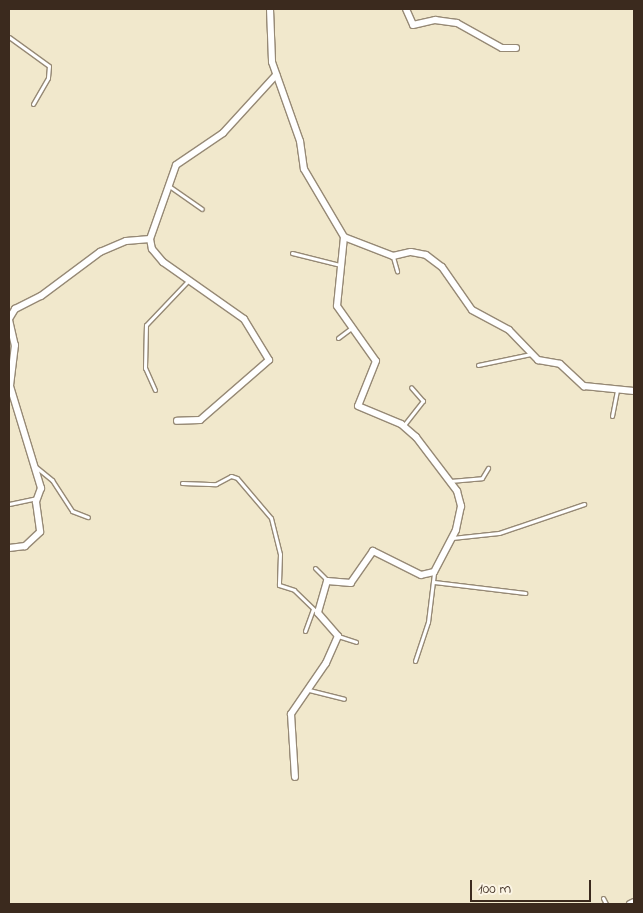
<!DOCTYPE html>
<style>
body{margin:0}
#map{position:relative;width:643px;height:913px;overflow:hidden;background:#f1e8cc;font-family:"Indie Flower",sans-serif}
div>[style]{position:absolute}
.roads{filter:drop-shadow(1px 0 #968975) drop-shadow(-1px 0 #968975) drop-shadow(0 1px #968975) drop-shadow(0 -1px #968975)}
.service>*{height:3px;margin:-1.5px;padding:0 1.5px;transform-origin:1.5px;border-radius:1.5px;background:#fff}
.minor>*{height:6px;margin:-3px;padding:0 3px;transform-origin:3px;border-radius:3px;background:#fff}
span{translate:-50% -50%;white-space:nowrap;text-align:center;line-height:1.15;-webkit-text-stroke:4px #fcf5e5;paint-order:stroke}
.frame{position:absolute;inset:0;border:10px solid #3b2a1e;pointer-events:none}
.scale{position:absolute;left:470px;top:880px;width:121px;height:22px;box-sizing:border-box;border:2px solid #3b2a1e;border-top:0;padding-left:6px;font-size:15px;line-height:18px;white-space:nowrap;color:#3b2a1e;-webkit-text-stroke:4px #fcf5e5;paint-order:stroke}
</style>
<div id="map">
<div class="roads">
<div class="service">
<i style="left:9px;top:37px;width:49px;rotate:35.9deg"></i>
<i style="left:49px;top:66px;width:12px;rotate:95deg"></i>
<i style="left:48px;top:78px;width:30px;rotate:120deg"></i>
<i style="left:169px;top:186px;width:40px;rotate:34.9deg"></i>
<i style="left:292px;top:253px;width:49px;rotate:14deg"></i>
<i style="left:393px;top:257px;width:15px;rotate:74deg"></i>
<i style="left:338px;top:338px;width:15px;rotate:-37deg"></i>
<i style="left:478px;top:365px;width:54px;rotate:-11.7deg"></i>
<i style="left:155px;top:390px;width:24px;rotate:-114deg"></i>
<i style="left:145px;top:368px;width:43px;rotate:-88.7deg"></i>
<i style="left:146px;top:325px;width:59px;rotate:-46.4deg"></i>
<i style="left:612px;top:416px;width:26px;rotate:-79deg"></i>
<i style="left:404px;top:425px;width:31px;rotate:-52deg"></i>
<i style="left:423px;top:401px;width:18px;rotate:-131deg"></i>
<i style="left:36px;top:467px;width:21px;rotate:39deg"></i>
<i style="left:52px;top:480px;width:37px;rotate:57deg"></i>
<i style="left:72px;top:511px;width:17px;rotate:21deg"></i>
<i style="left:450px;top:481px;width:32px;rotate:-5deg"></i>
<i style="left:482px;top:478px;width:12px;rotate:-59deg"></i>
<i style="left:182px;top:483px;width:34px;rotate:2deg"></i>
<i style="left:216px;top:484px;width:17px;rotate:-28deg"></i>
<i style="left:231px;top:476px;width:6px;rotate:18deg"></i>
<i style="left:237px;top:478px;width:52px;rotate:49.6deg"></i>
<i style="left:271px;top:518px;width:37px;rotate:76deg"></i>
<i style="left:280px;top:554px;width:31px;rotate:92deg"></i>
<i style="left:279px;top:585px;width:16px;rotate:18deg"></i>
<i style="left:294px;top:590px;width:32px;rotate:44deg"></i>
<i style="left:9px;top:504px;width:29px;rotate:-12deg"></i>
<i style="left:452px;top:538px;width:47px;rotate:-6.1deg"></i>
<i style="left:499px;top:533px;width:90px;rotate:-18.8deg"></i>
<i style="left:315px;top:568px;width:17px;rotate:45deg"></i>
<i style="left:434px;top:582px;width:92px;rotate:6.9deg"></i>
<i style="left:305px;top:631px;width:23px;rotate:-70deg"></i>
<i style="left:338px;top:636px;width:19px;rotate:18deg"></i>
<i style="left:415px;top:661px;width:41px;rotate:-71.6deg"></i>
<i style="left:428px;top:622px;width:49px;rotate:-83deg"></i>
<i style="left:309px;top:690px;width:36px;rotate:14deg"></i>
<i style="left:603px;top:898px;width:7px;rotate:63deg"></i>
</div>
<div class="minor">
<i style="left:270px;top:9px;width:53px;rotate:87.8deg"></i>
<i style="left:272px;top:62px;width:84px;rotate:70.5deg"></i>
<i style="left:300px;top:141px;width:28px;rotate:82deg"></i>
<i style="left:304px;top:169px;width:79px;rotate:59.5deg"></i>
<i style="left:344px;top:237px;width:69px;rotate:95.8deg"></i>
<i style="left:337px;top:306px;width:67px;rotate:54.7deg"></i>
<i style="left:376px;top:361px;width:48px;rotate:111.8deg"></i>
<i style="left:358px;top:406px;width:47px;rotate:22.7deg"></i>
<i style="left:401px;top:424px;width:20px;rotate:41deg"></i>
<i style="left:416px;top:437px;width:68px;rotate:52.8deg"></i>
<i style="left:457px;top:491px;width:16px;rotate:75deg"></i>
<i style="left:461px;top:506px;width:25px;rotate:102deg"></i>
<i style="left:456px;top:530px;width:47px;rotate:117.6deg"></i>
<i style="left:434px;top:572px;width:13px;rotate:167deg"></i>
<i style="left:421px;top:575px;width:54px;rotate:-153.4deg"></i>
<i style="left:373px;top:551px;width:39px;rotate:125deg"></i>
<i style="left:351px;top:583px;width:24px;rotate:-175deg"></i>
<i style="left:327px;top:581px;width:33px;rotate:106deg"></i>
<i style="left:318px;top:613px;width:30px;rotate:49deg"></i>
<i style="left:338px;top:636px;width:30px;rotate:114deg"></i>
<i style="left:326px;top:663px;width:62px;rotate:124.5deg"></i>
<i style="left:291px;top:714px;width:63px;rotate:86.4deg"></i>
<i style="left:406px;top:9px;width:17px;rotate:66deg"></i>
<i style="left:413px;top:25px;width:23px;rotate:-13deg"></i>
<i style="left:435px;top:20px;width:22px;rotate:8deg"></i>
<i style="left:457px;top:23px;width:51px;rotate:29.1deg"></i>
<i style="left:502px;top:48px;width:14px"></i>
<i style="left:344px;top:237px;width:53px;rotate:21.2deg"></i>
<i style="left:393px;top:256px;width:18px;rotate:-13deg"></i>
<i style="left:411px;top:252px;width:15px;rotate:11deg"></i>
<i style="left:426px;top:255px;width:20px;rotate:37deg"></i>
<i style="left:442px;top:267px;width:52px;rotate:55.1deg"></i>
<i style="left:472px;top:310px;width:42px;rotate:28.4deg"></i>
<i style="left:509px;top:330px;width:42px;rotate:46deg"></i>
<i style="left:538px;top:360px;width:22px;rotate:10deg"></i>
<i style="left:560px;top:364px;width:33px;rotate:43deg"></i>
<i style="left:584px;top:386px;width:50px;rotate:5.7deg"></i>
<i style="left:150px;top:239px;width:10px;rotate:79deg"></i>
<i style="left:152px;top:249px;width:17px;rotate:50deg"></i>
<i style="left:163px;top:262px;width:99px;rotate:35.1deg"></i>
<i style="left:244px;top:319px;width:48px;rotate:58.6deg"></i>
<i style="left:269px;top:360px;width:91px;rotate:139deg"></i>
<i style="left:200px;top:420px;width:23px;rotate:178deg"></i>
<i style="left:9px;top:319px;width:12px;rotate:-59deg"></i>
<i style="left:15px;top:309px;width:29px;rotate:-27deg"></i>
<i style="left:41px;top:296px;width:74px;rotate:-36.7deg"></i>
<i style="left:100px;top:252px;width:28px;rotate:-23deg"></i>
<i style="left:126px;top:241px;width:24px;rotate:-5deg"></i>
<i style="left:150px;top:239px;width:78px;rotate:-70.6deg"></i>
<i style="left:176px;top:165px;width:57px;rotate:-34.2deg"></i>
<i style="left:223px;top:133px;width:79px;rotate:-47.6deg"></i>
<i style="left:9px;top:320px;width:26px;rotate:77deg"></i>
<i style="left:15px;top:345px;width:41px;rotate:97deg"></i>
<i style="left:10px;top:386px;width:107px;rotate:73.1deg"></i>
<i style="left:41px;top:488px;width:15px;rotate:110deg"></i>
<i style="left:36px;top:502px;width:30px;rotate:82deg"></i>
<i style="left:40px;top:532px;width:21px;rotate:137deg"></i>
<i style="left:25px;top:546px;width:16px;rotate:173deg"></i>
<i style="left:630px;top:904px;width:4px;rotate:-27deg"></i>
</div>
</div>
<div class="frame"></div>
<div class="scale">100 m</div>
</div>
